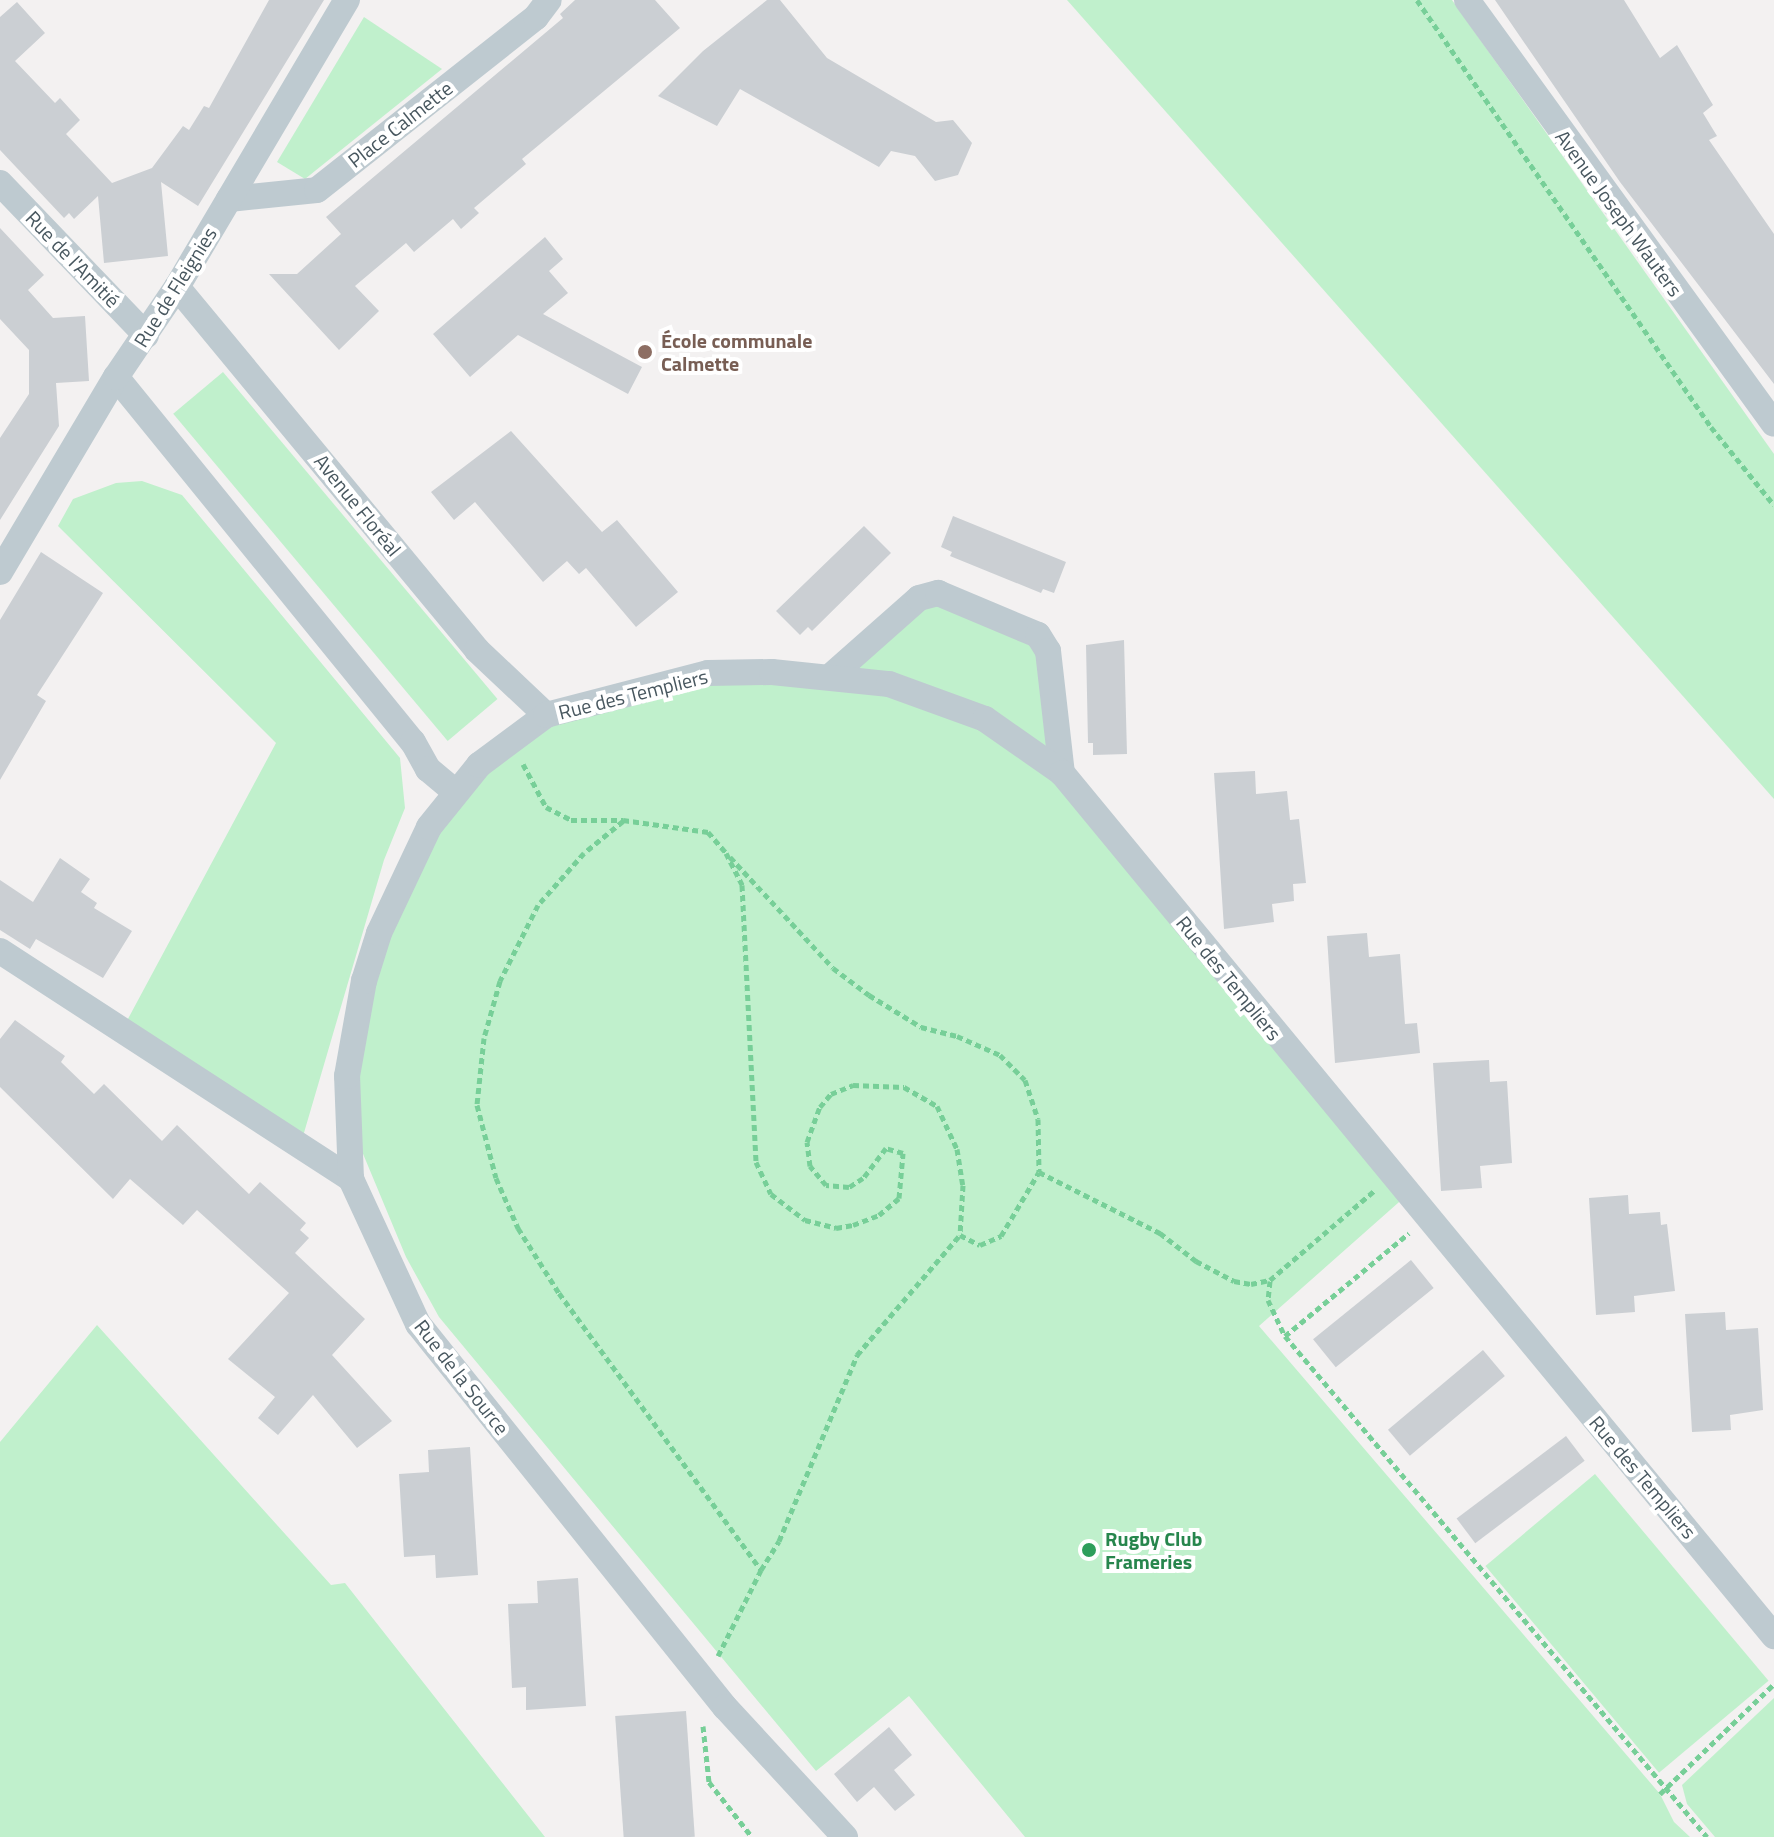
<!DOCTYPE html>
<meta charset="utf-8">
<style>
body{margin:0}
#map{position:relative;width:1774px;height:1837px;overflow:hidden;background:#f3f1f1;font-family:"Titillium Web",sans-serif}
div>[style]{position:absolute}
.green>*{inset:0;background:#c0f0cc;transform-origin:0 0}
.building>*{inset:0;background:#cbcfd3;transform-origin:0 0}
.path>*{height:5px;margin-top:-2.5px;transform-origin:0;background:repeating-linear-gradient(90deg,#77cf98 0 6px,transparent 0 10px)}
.street>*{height:26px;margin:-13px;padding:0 13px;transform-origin:13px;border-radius:13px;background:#becad0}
.dots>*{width:22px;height:22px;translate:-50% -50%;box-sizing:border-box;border:4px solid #fff;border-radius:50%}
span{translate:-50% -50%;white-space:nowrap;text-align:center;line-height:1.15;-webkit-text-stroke:8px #fff;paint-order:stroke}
.street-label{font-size:20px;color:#48575f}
.education-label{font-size:20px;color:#785e54;font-weight:700}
.left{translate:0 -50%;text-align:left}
.leisure-label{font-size:20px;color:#27864d;font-weight:700}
</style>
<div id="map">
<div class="green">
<i style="clip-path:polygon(1067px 0,1452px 0,1774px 454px,1774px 799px)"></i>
<i style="clip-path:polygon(364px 17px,442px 69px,305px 179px,277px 162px)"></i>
<i style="left:223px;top:372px;width:427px;height:65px;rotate:50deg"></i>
<i style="clip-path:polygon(142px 481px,182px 495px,400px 758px,405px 808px,384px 860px,301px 1143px,122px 1030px,276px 743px,58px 526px,73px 499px,116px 483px)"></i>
<i style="clip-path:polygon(919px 598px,1038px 635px,1062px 773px,1407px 1195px,1259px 1326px,1660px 1794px,1674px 1822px,1690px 1837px,1025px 1837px,909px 1696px,816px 1771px,439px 1317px,406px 1257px,351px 1125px,347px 1076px,402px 881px,508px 739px,708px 673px,832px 675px)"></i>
<i style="clip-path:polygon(97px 1325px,331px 1585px,345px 1583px,545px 1837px,0 1837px,0 1442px)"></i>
<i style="left:1595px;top:1474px;width:270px;height:143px;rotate:50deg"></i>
<i style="clip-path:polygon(1774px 1698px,1774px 1837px,1715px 1837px,1687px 1804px,1682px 1785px)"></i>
</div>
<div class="building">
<i style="clip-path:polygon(269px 0,324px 0,198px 206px,161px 182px,168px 256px,104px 263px,98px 196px,74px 219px,69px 213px,64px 218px,0 150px,0 17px,17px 2px,45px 33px,15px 61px,55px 103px,60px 98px,80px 120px,66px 134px,112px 183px,152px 168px,183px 126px,189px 130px,204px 106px,209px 108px)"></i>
<i style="clip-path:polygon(575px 0,655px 0,680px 28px,522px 159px,526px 164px,474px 208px,479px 213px,461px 229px,453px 219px,414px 252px,406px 243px,355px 286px,379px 311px,339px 350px,269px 274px,297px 274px,341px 234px,326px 217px,563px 18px,560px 14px)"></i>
<i style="clip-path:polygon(767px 0,780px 0,827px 58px,936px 122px,953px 120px,972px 143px,958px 175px,935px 181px,915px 156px,891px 151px,879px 167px,740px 89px,717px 126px,658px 96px,703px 51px)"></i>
<i style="clip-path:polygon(1495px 0,1624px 0,1660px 58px,1677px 45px,1713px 105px,1703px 113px,1717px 136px,1709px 140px,1774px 234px,1774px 384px,1620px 182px)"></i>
<i style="clip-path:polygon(0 228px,44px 275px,28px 290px,53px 318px,85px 316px,89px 381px,56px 383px,59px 426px,0 520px,0 438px,29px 394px,29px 350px,0 319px)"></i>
<i style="clip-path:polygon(545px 237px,563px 259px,549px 271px,568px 293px,543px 314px,642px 367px,628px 394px,518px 335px,470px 377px,433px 334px)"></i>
<i style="clip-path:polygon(511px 431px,602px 532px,617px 520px,678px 592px,636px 627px,586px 568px,579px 574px,567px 561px,543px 582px,475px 502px,454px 520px,431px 492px)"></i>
<i style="clip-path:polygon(953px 516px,1066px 562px,1054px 593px,1043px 589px,1041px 593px,950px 556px,952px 552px,941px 547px)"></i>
<i style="clip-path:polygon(864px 526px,891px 553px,812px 631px,808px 627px,800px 635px,776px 611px)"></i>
<i style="clip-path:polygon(41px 552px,103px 593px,37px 695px,46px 701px,0 780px,0 620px)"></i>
<i style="clip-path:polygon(1124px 640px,1127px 754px,1093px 755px,1093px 743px,1088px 743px,1086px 645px)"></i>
<i style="clip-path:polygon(1255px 771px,1256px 794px,1287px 791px,1290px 820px,1299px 819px,1306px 883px,1293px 884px,1294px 901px,1272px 904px,1274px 922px,1224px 929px,1214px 773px)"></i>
<i style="clip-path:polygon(60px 858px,90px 879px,81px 892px,97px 903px,94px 908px,132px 931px,103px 978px,36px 939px,30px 949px,0 930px,0 880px,33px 902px)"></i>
<i style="clip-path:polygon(1367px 933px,1369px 957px,1400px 954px,1405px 1024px,1417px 1023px,1420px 1053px,1335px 1063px,1327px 936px)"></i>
<i style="clip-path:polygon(15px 1020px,65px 1056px,61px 1062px,94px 1094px,104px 1084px,162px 1141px,177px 1125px,249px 1194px,260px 1182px,306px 1223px,300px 1230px,309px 1238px,295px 1253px,365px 1319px,332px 1355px,392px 1421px,357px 1448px,313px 1395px,278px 1435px,258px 1418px,275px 1397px,228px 1359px,289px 1293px,197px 1210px,183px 1225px,130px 1179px,113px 1199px,0 1087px,0 1039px)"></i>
<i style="clip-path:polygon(1489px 1060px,1490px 1082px,1507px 1081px,1512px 1163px,1480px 1166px,1482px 1188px,1441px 1191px,1433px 1063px)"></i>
<i style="clip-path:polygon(1628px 1195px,1629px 1214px,1660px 1212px,1661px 1225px,1667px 1224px,1675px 1291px,1634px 1296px,1635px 1312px,1596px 1315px,1589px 1198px)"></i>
<i style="left:1411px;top:1260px;width:36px;height:126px;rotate:51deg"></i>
<i style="clip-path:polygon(1725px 1312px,1726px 1330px,1758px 1328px,1763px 1410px,1730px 1415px,1731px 1430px,1692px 1432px,1685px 1314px)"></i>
<i style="left:1483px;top:1350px;width:34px;height:124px;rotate:50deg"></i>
<i style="left:1566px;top:1436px;width:31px;height:137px;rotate:53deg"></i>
<i style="clip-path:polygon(470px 1447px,478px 1575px,436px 1578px,435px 1555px,404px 1557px,399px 1474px,429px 1472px,428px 1450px)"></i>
<i style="clip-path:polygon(578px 1578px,586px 1706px,526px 1710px,526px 1687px,512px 1688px,508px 1604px,538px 1603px,537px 1581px)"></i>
<i style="left:686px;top:1711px;width:126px;height:71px;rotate:86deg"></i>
<i style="clip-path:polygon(889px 1727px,912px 1755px,894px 1770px,915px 1795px,895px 1811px,874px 1787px,857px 1802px,834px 1774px)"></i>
</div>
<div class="path">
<i style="left:1417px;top:0;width:518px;rotate:55.45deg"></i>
<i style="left:1711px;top:427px;width:100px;rotate:51.1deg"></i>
<i style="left:523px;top:764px;width:49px;rotate:61.9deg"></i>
<i style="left:546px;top:807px;width:28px;rotate:27deg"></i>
<i style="left:571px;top:820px;width:52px"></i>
<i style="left:623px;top:820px;width:86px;rotate:8deg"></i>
<i style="left:708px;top:832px;width:28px;rotate:49deg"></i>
<i style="left:726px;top:853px;width:36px;rotate:63deg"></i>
<i style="left:742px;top:885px;width:277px;rotate:87.1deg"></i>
<i style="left:756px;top:1162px;width:35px;rotate:65deg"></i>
<i style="left:771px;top:1194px;width:43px;rotate:37.4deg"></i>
<i style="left:805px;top:1220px;width:32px;rotate:14deg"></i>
<i style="left:836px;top:1228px;width:17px;rotate:-10deg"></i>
<i style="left:853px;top:1225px;width:28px;rotate:-21deg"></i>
<i style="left:879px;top:1215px;width:26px;rotate:-40deg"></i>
<i style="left:899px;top:1198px;width:45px;rotate:-84.9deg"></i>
<i style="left:903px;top:1153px;width:18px;rotate:-164deg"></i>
<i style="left:886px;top:1148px;width:38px;rotate:127deg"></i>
<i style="left:863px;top:1178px;width:17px;rotate:147deg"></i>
<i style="left:849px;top:1187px;width:23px;rotate:-175deg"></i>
<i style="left:826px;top:1185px;width:25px;rotate:-130deg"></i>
<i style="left:810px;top:1166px;width:24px;rotate:-97deg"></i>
<i style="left:807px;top:1142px;width:37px;rotate:-70deg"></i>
<i style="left:820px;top:1107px;width:17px;rotate:-50deg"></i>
<i style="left:831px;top:1094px;width:24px;rotate:-22deg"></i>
<i style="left:853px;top:1085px;width:51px;rotate:2.2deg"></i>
<i style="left:904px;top:1087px;width:38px;rotate:30deg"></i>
<i style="left:937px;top:1106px;width:47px;rotate:65.1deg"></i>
<i style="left:957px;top:1149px;width:36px;rotate:81deg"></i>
<i style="left:963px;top:1185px;width:50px;rotate:93.4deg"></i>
<i style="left:960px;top:1235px;width:22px;rotate:27deg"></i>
<i style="left:980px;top:1245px;width:23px;rotate:-23deg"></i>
<i style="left:1001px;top:1236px;width:74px;rotate:-59.3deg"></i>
<i style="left:1039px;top:1172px;width:136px;rotate:26.8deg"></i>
<i style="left:1160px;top:1233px;width:46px;rotate:37.9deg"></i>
<i style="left:1196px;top:1261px;width:43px;rotate:27.8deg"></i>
<i style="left:1234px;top:1281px;width:17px;rotate:10deg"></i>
<i style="left:1251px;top:1284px;width:19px;rotate:-12deg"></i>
<i style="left:1270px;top:1280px;width:137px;rotate:-40.6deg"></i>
<i style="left:623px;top:821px;width:50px;rotate:140.6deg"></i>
<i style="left:584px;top:853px;width:69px;rotate:131.5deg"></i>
<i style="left:538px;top:905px;width:85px;rotate:116.6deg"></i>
<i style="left:500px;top:981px;width:59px;rotate:105.7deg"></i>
<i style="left:484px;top:1038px;width:67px;rotate:96deg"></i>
<i style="left:477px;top:1105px;width:75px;rotate:75.4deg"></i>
<i style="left:496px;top:1178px;width:55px;rotate:66.3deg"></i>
<i style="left:518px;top:1228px;width:77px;rotate:57.8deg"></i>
<i style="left:559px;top:1293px;width:343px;rotate:53.9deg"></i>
<i style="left:761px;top:1570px;width:96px;rotate:116.6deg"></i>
<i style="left:730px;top:857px;width:151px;rotate:47.1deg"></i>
<i style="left:833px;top:968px;width:45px;rotate:36.9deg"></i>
<i style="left:869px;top:995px;width:61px;rotate:31.6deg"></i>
<i style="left:921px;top:1027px;width:37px;rotate:14deg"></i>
<i style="left:957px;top:1036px;width:47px;rotate:23.8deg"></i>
<i style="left:1000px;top:1055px;width:35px;rotate:45deg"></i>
<i style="left:1025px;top:1080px;width:41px;rotate:71.6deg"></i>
<i style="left:1038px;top:1119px;width:53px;rotate:88.9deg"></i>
<i style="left:1270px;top:1281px;width:19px;rotate:96deg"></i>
<i style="left:1268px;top:1300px;width:40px;rotate:65deg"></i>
<i style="left:1285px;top:1336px;width:655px;rotate:49.89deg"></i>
<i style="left:1285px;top:1336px;width:161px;rotate:-39.7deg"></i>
<i style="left:761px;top:1570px;width:34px;rotate:-58deg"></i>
<i style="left:779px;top:1541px;width:202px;rotate:-67.2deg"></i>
<i style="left:857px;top:1355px;width:158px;rotate:-49.4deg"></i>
<i style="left:703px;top:1726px;width:56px;rotate:83.9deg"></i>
<i style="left:709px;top:1782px;width:70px;rotate:52deg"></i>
<i style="left:1660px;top:1794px;width:158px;rotate:-44deg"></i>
</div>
<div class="street">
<i style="left:1467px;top:0;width:523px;rotate:54.09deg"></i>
<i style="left:0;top:183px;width:211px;rotate:46.2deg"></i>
<i style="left:229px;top:199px;width:88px;rotate:-5.8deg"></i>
<i style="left:317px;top:190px;width:279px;rotate:-38.3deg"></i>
<i style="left:536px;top:17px;width:21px;rotate:-53deg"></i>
<i style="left:177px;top:287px;width:471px;rotate:50.4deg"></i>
<i style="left:477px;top:650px;width:95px;rotate:43.3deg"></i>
<i style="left:116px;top:377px;width:471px;rotate:50.9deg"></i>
<i style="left:413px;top:742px;width:31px;rotate:61deg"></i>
<i style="left:428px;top:769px;width:35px;rotate:40deg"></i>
<i style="left:0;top:572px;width:227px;rotate:-59.3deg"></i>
<i style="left:116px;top:377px;width:109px;rotate:-55.9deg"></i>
<i style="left:177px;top:287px;width:334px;rotate:-59.4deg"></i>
<i style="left:832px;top:675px;width:116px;rotate:-41.5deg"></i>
<i style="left:919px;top:598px;width:20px;rotate:-15deg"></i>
<i style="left:938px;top:593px;width:108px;rotate:22.8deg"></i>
<i style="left:1038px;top:635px;width:19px;rotate:58deg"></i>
<i style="left:1048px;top:651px;width:123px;rotate:83.5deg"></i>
<i style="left:0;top:951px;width:419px;rotate:33deg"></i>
<i style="left:351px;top:1179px;width:160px;rotate:65.2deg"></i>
<i style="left:418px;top:1324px;width:491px;rotate:51.3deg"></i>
<i style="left:725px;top:1707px;width:177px;rotate:47.3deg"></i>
<i style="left:351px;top:1179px;width:103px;rotate:-92.2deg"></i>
<i style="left:347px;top:1076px;width:97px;rotate:-79.9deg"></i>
<i style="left:364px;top:981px;width:50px;rotate:-72.6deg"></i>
<i style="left:379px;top:933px;width:117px;rotate:-64.7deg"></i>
<i style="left:429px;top:827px;width:80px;rotate:-51.1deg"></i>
<i style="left:479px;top:765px;width:84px;rotate:-36.7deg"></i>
<i style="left:546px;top:715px;width:167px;rotate:-14.5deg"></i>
<i style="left:708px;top:673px;width:64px;rotate:-0.9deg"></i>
<i style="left:772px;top:672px;width:118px;rotate:5.9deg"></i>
<i style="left:889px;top:684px;width:102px;rotate:20deg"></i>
<i style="left:985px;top:719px;width:94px;rotate:35deg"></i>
<i style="left:1062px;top:773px;width:1119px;rotate:50.48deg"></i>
</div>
<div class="dots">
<i style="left:645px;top:352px;background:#8d6e63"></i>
<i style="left:1089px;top:1550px;background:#2e9e5b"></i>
</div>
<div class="street-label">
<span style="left:400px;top:124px;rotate:-38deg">Place Calmette</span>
<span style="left:1619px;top:213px;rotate:54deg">Avenue Joseph Wauters</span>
<span style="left:73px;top:259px;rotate:46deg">Rue de l'Amitié</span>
<span style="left:175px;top:287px;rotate:-58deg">Rue de Fleignies</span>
<span style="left:358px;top:505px;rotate:51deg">Avenue Floréal</span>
<span style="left:633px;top:694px;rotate:-14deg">Rue des Templiers</span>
<span style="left:1229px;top:978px;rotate:51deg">Rue des Templiers</span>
<span style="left:462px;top:1377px;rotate:52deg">Rue de la Source</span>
<span style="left:1643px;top:1477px;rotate:50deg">Rue des Templiers</span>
</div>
<div class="education-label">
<span class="left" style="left:661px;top:352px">École communale<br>Calmette</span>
</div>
<div class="leisure-label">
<span class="left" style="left:1105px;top:1550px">Rugby Club<br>Frameries</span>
</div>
</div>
